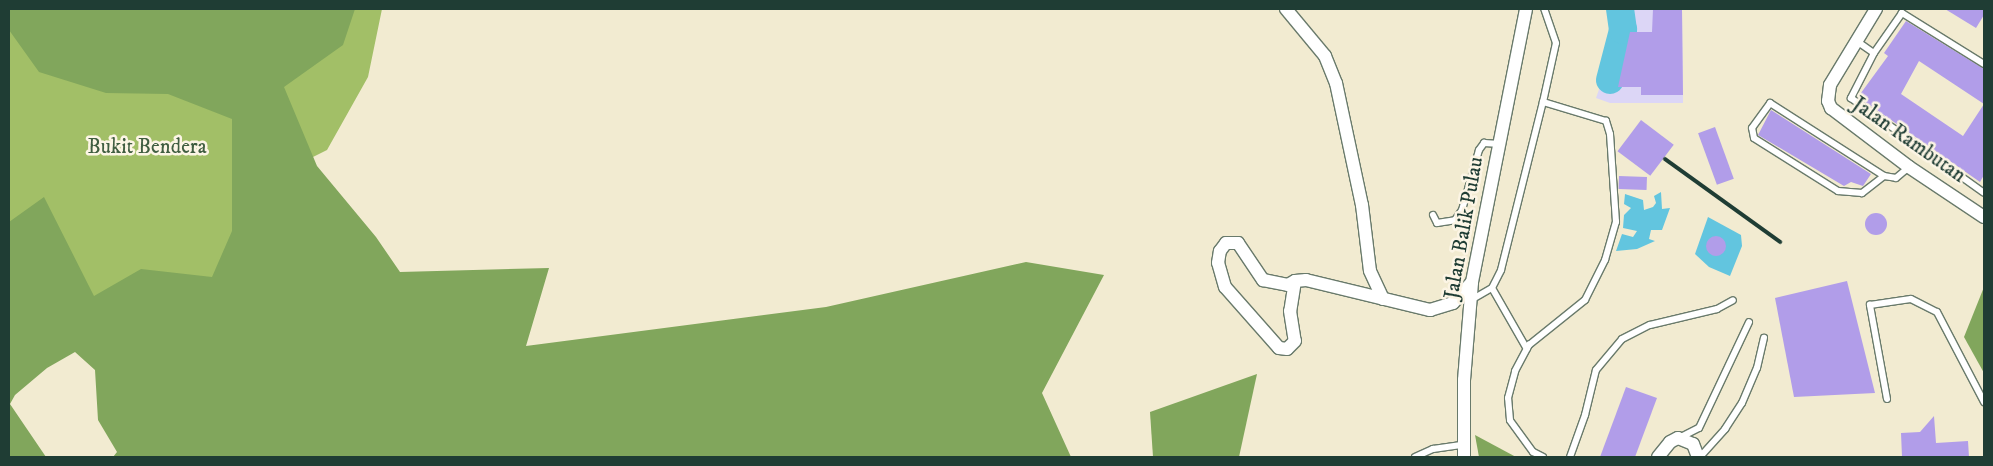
<!DOCTYPE html>
<style>
body{margin:0}
#map{position:relative;width:1993px;height:466px;overflow:hidden;background:#f2ebd1;font-family:"IM FELL DW Pica",serif}
div>[style]{position:absolute}
.built>*{inset:0;background:#dcd6f6}
.green>*{inset:0;background:#a2bf67}
.forest>*{inset:0;background:#81a65c}
.water>*{inset:0;background:#62c5df}
.river>*{height:28px;margin:-14px;padding:0 14px;transform-origin:14px;border-radius:14px;background:#62c5df}
.building>*{inset:0;background:#b19de9;transform-origin:0 0}
.round{border-radius:50%}
.roads{filter:drop-shadow(1px 0 #697a6b) drop-shadow(-1px 0 #697a6b) drop-shadow(0 1px #697a6b) drop-shadow(0 -1px #697a6b)}
.service>*{height:6px;margin:-3px;padding:0 3px;transform-origin:3px;border-radius:3px;background:#fff}
.minor>*{height:12px;margin:-6px;padding:0 6px;transform-origin:6px;border-radius:6px;background:#fff}
.rail>*{height:4px;margin:-2px;padding:0 2px;transform-origin:2px;border-radius:2px;background:#1f3d34}
span{translate:-50% -50%;white-space:nowrap;text-align:center;line-height:1.15;-webkit-text-stroke:5px #fcf5e5;paint-order:stroke}
.street-label{font-size:21px;color:#1f3d34}
.park-label{font-size:21px;color:#405e41}
.frame{position:absolute;inset:0;border:10px solid #1f3d34;pointer-events:none}
</style>
<div id="map">
<div class="built">
<i style="clip-path:polygon(1628px 9px,1682px 9px,1683px 103px,1610px 103px,1596px 98px,1603px 78px,1619px 83px,1630px 32px)"></i>
</div>
<div class="green">
<i style="clip-path:polygon(9px 9px,382px 9px,368px 77px,327px 150px,281px 173px,278px 212px,173px 323px,38px 354px,9px 371px)"></i>
</div>
<div class="forest">
<i style="clip-path:polygon(9px 9px,355px 9px,343px 45px,284px 87px,317px 166px,376px 237px,400px 272px,549px 268px,526px 346px,826px 307px,1026px 262px,1104px 275px,1042px 393px,1071px 457px,113px 457px,117px 452px,98px 420px,95px 370px,75px 352px,47px 368px,15px 395px,10px 404px,46px 457px,9px 457px,9px 222px,44px 197px,94px 296px,141px 269px,212px 277px,232px 231px,232px 119px,168px 94px,106px 93px,39px 72px,9px 30px)"></i>
<i style="clip-path:polygon(1984px 287px,1984px 373px,1964px 337px)"></i>
<i style="clip-path:polygon(1257px 374px,1239px 457px,1153px 457px,1150px 412px)"></i>
<i style="clip-path:polygon(1475px 435px,1516px 457px,1479px 457px)"></i>
</div>
<div class="water">
<i style="clip-path:polygon(1661px 192px,1662px 209px,1670px 208px,1662px 230px,1651px 230px,1649px 239px,1655px 241px,1637px 249px,1616px 251px,1622px 234px,1633px 237px,1637px 231px,1623px 228px,1624px 215px,1631px 208px,1624px 204px,1625px 194px,1643px 200px,1644px 210px,1653px 207px,1656px 203px,1654px 196px)"></i>
<i style="clip-path:polygon(1708px 217px,1741px 235px,1742px 246px,1730px 276px,1709px 267px,1695px 254px)"></i>
</div>
<div class="river">
<i style="left:1610px;top:80px;width:52px;rotate:-75.4deg"></i>
<i style="left:1623px;top:30px;width:21px;rotate:-98deg"></i>
</div>
<div class="building">
<i style="clip-path:polygon(1653px 9px,1682px 9px,1683px 95px,1641px 95px,1641px 87px,1618px 87px,1630px 32px,1652px 32px)"></i>
<i style="clip-path:polygon(1945px 9px,1984px 9px,1984px 15px,1976px 28px)"></i>
<i style="clip-path:polygon(1906px 21px,1984px 69px,1984px 104px,1919px 61px,1901px 94px,1963px 136px,1984px 104px,1984px 175px,1980px 182px,1858px 97px,1888px 56px,1884px 53px)"></i>
<i style="clip-path:polygon(1771px 110px,1871px 174px,1863px 186px,1851px 182px,1844px 186px,1758px 135px)"></i>
<i style="left:1641px;top:120px;width:41px;height:39px;rotate:37deg"></i>
<i style="left:1715px;top:127px;width:55px;height:18px;rotate:70deg"></i>
<i style="left:1619px;top:176px;width:28px;height:13px;rotate:2deg"></i>
<i class="round" style="left:1865px;top:213px;width:22px;height:22px"></i>
<i class="round" style="left:1706px;top:236px;width:20px;height:20px"></i>
<i style="clip-path:polygon(1847px 281px,1875px 393px,1794px 397px,1775px 298px)"></i>
<i style="clip-path:polygon(1626px 387px,1657px 398px,1635px 457px,1600px 457px)"></i>
<i style="clip-path:polygon(1934px 416px,1936px 443px,1968px 441px,1969px 457px,1902px 457px,1901px 433px,1920px 432px)"></i>
</div>
<div class="roads">
<div class="service">
<i style="left:1858px;top:42px;width:19px;rotate:35deg"></i>
<i style="left:1984px;top:64px;width:97px;rotate:-148.1deg"></i>
<i style="left:1902px;top:13px;width:49px;rotate:125deg"></i>
<i style="left:1874px;top:53px;width:51px;rotate:117.1deg"></i>
<i style="left:1851px;top:98px;width:163px;rotate:35.5deg"></i>
<i style="left:1884px;top:176px;width:28px;rotate:142deg"></i>
<i style="left:1862px;top:193px;width:24px;rotate:-175deg"></i>
<i style="left:1838px;top:191px;width:99px;rotate:-147.8deg"></i>
<i style="left:1754px;top:138px;width:10px;rotate:-101deg"></i>
<i style="left:1752px;top:128px;width:31px;rotate:-54deg"></i>
<i style="left:1770px;top:103px;width:135px;rotate:32.6deg"></i>
<i style="left:1884px;top:176px;width:12px;rotate:9deg"></i>
<i style="left:1896px;top:178px;width:17px;rotate:-40deg"></i>
<i style="left:1433px;top:215px;width:9px;rotate:63deg"></i>
<i style="left:1437px;top:223px;width:18px;rotate:-9deg"></i>
<i style="left:1455px;top:220px;width:12px;rotate:-55deg"></i>
<i style="left:1462px;top:210px;width:62px;rotate:-74.2deg"></i>
<i style="left:1479px;top:150px;width:9px;rotate:-54deg"></i>
<i style="left:1484px;top:143px;width:16px;rotate:4deg"></i>
<i style="left:1492px;top:288px;width:70px;rotate:60.2deg"></i>
<i style="left:1471px;top:300px;width:24px;rotate:-30deg"></i>
<i style="left:1492px;top:288px;width:20px;rotate:-63deg"></i>
<i style="left:1501px;top:270px;width:173px;rotate:-76deg"></i>
<i style="left:1543px;top:102px;width:60px;rotate:-77.6deg"></i>
<i style="left:1556px;top:43px;width:36px;rotate:-109deg"></i>
<i style="left:1887px;top:399px;width:96px;rotate:-100.3deg"></i>
<i style="left:1870px;top:305px;width:41px;rotate:-8.3deg"></i>
<i style="left:1911px;top:299px;width:29px;rotate:27deg"></i>
<i style="left:1937px;top:312px;width:102px;rotate:62.4deg"></i>
<i style="left:1679px;top:438px;width:22px;rotate:-27deg"></i>
<i style="left:1699px;top:428px;width:117px;rotate:-64.7deg"></i>
<i style="left:1415px;top:457px;width:20px;rotate:-24deg"></i>
<i style="left:1433px;top:449px;width:30px;rotate:-8deg"></i>
<i style="left:1543px;top:457px;width:11px;rotate:-153deg"></i>
<i style="left:1533px;top:452px;width:39px;rotate:-126deg"></i>
<i style="left:1510px;top:420px;width:22px;rotate:-95deg"></i>
<i style="left:1508px;top:398px;width:28px;rotate:-75deg"></i>
<i style="left:1515px;top:371px;width:30px;rotate:-62deg"></i>
<i style="left:1529px;top:345px;width:72px;rotate:-38.8deg"></i>
<i style="left:1585px;top:300px;width:45px;rotate:-63.4deg"></i>
<i style="left:1605px;top:260px;width:40px;rotate:-74deg"></i>
<i style="left:1616px;top:222px;width:88px;rotate:-93.9deg"></i>
<i style="left:1610px;top:134px;width:14px;rotate:-107deg"></i>
<i style="left:1606px;top:121px;width:66px;rotate:-163.2deg"></i>
<i style="left:1570px;top:457px;width:45px;rotate:-70.3deg"></i>
<i style="left:1585px;top:415px;width:46px;rotate:-76.3deg"></i>
<i style="left:1596px;top:370px;width:40px;rotate:-50deg"></i>
<i style="left:1622px;top:339px;width:31px;rotate:-27deg"></i>
<i style="left:1650px;top:325px;width:69px;rotate:-13.4deg"></i>
<i style="left:1717px;top:309px;width:18px;rotate:-29deg"></i>
<i style="left:1700px;top:457px;width:38px;rotate:-48deg"></i>
<i style="left:1725px;top:429px;width:31px;rotate:-57deg"></i>
<i style="left:1742px;top:403px;width:38px;rotate:-67deg"></i>
<i style="left:1757px;top:368px;width:31px;rotate:-77deg"></i>
</div>
<div class="minor">
<i style="left:1286px;top:9px;width:61px;rotate:50.3deg"></i>
<i style="left:1325px;top:56px;width:29px;rotate:68deg"></i>
<i style="left:1336px;top:83px;width:125px;rotate:78deg"></i>
<i style="left:1362px;top:205px;width:66px;rotate:83.1deg"></i>
<i style="left:1370px;top:271px;width:31px;rotate:65deg"></i>
<i style="left:1876px;top:9px;width:89px;rotate:121.2deg"></i>
<i style="left:1830px;top:85px;width:16px;rotate:97deg"></i>
<i style="left:1828px;top:101px;width:8px;rotate:67deg"></i>
<i style="left:1831px;top:108px;width:98px;rotate:37.1deg"></i>
<i style="left:1909px;top:167px;width:90px;rotate:33.7deg"></i>
<i style="left:1295px;top:281px;width:30px;rotate:99deg"></i>
<i style="left:1290px;top:311px;width:30px;rotate:81deg"></i>
<i style="left:1295px;top:341px;width:11px;rotate:135deg"></i>
<i style="left:1287px;top:349px;width:8px;rotate:-173deg"></i>
<i style="left:1279px;top:348px;width:81px;rotate:-131.5deg"></i>
<i style="left:1225px;top:287px;width:25px;rotate:-106deg"></i>
<i style="left:1218px;top:263px;width:12px;rotate:-81deg"></i>
<i style="left:1220px;top:251px;width:10px;rotate:-53deg"></i>
<i style="left:1226px;top:243px;width:12px"></i>
<i style="left:1238px;top:243px;width:45px;rotate:56deg"></i>
<i style="left:1263px;top:280px;width:25px;rotate:11deg"></i>
<i style="left:1288px;top:285px;width:8px;rotate:-30deg"></i>
<i style="left:1295px;top:281px;width:11px;rotate:-5deg"></i>
<i style="left:1306px;top:280px;width:128px;rotate:13.6deg"></i>
<i style="left:1430px;top:310px;width:24px;rotate:-17deg"></i>
<i style="left:1453px;top:303px;width:28px;rotate:-48deg"></i>
<i style="left:1464px;top:457px;width:77px;rotate:-90deg"></i>
<i style="left:1464px;top:380px;width:98px;rotate:-85.3deg"></i>
<i style="left:1472px;top:282px;width:278px;rotate:-78.8deg"></i>
<i style="left:1658px;top:457px;width:19px;rotate:-51deg"></i>
<i style="left:1670px;top:442px;width:9px;rotate:-27deg"></i>
<i style="left:1678px;top:438px;width:16px;rotate:22deg"></i>
<i style="left:1693px;top:444px;width:14px;rotate:69deg"></i>
</div>
</div>
<div class="rail">
<i style="left:1665px;top:159px;width:142px;rotate:35.8deg"></i>
</div>
<div class="street-label">
<span style="left:1909px;top:140px;rotate:35deg">Jalan Rambutan</span>
<span style="left:1464px;top:228px;rotate:-80deg">Jalan Balik Pulau</span>
</div>
<div class="park-label">
<span style="left:147px;top:147px">Bukit Bendera</span>
</div>
<div class="frame"></div>
</div>
